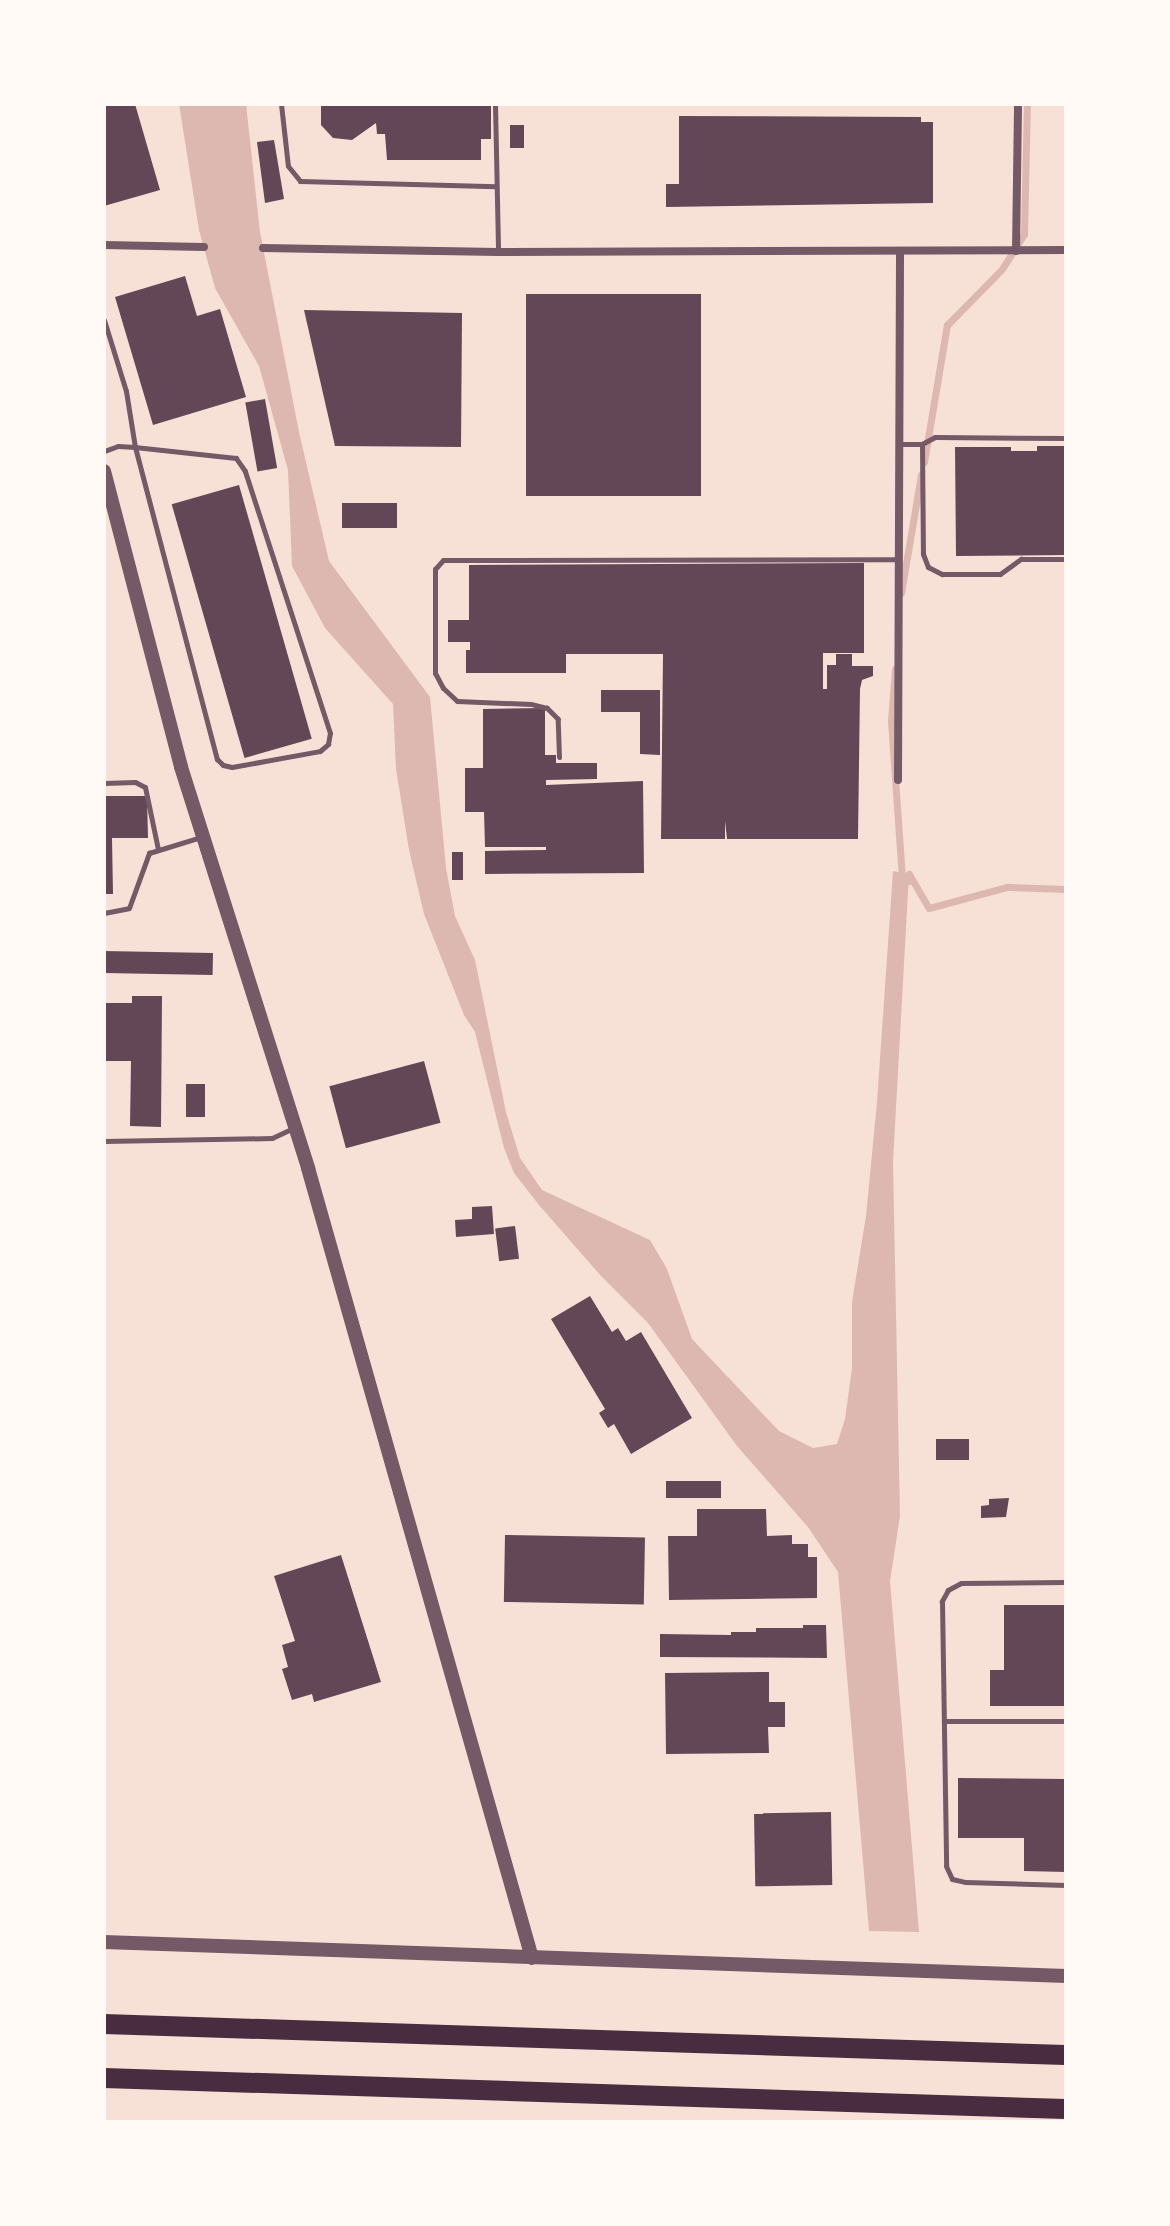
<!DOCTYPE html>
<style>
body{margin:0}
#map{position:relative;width:1170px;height:2226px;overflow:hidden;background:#f7e1d7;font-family:"Fira Sans Condensed",sans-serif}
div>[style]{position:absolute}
.water>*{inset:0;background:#dcb8b0}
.stream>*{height:7px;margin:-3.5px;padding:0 3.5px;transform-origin:3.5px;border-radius:3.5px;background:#dcb8b0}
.building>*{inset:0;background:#644757;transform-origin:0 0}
.service>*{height:5px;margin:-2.5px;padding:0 2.5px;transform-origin:2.5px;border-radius:2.5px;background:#755966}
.minor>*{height:8px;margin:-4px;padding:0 4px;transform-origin:4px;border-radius:4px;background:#755966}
.tertiary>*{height:14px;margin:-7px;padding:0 7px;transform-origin:7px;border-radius:7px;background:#755966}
.motorway>*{height:20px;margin:-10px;padding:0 10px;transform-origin:10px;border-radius:10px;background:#4a2c40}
span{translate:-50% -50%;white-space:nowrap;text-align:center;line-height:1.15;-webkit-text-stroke:6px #fffaf5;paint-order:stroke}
.frame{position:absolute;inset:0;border:106px solid #fffaf5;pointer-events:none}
</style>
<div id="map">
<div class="water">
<i style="clip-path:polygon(179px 104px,246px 104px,260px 232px,299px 432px,329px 561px,430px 697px,446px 868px,455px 916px,475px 960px,506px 1112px,520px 1158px,542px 1190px,650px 1240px,667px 1269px,692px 1339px,779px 1431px,813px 1448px,837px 1444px,845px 1419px,852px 1368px,852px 1302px,866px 1216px,877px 1102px,893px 871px,909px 874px,893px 1162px,900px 1516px,890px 1581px,919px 1932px,869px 1931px,838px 1572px,808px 1527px,737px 1446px,648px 1323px,601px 1276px,539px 1205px,514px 1173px,504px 1148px,475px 1032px,464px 1015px,424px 914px,409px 850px,396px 769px,393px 704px,325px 628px,292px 566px,288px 470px,259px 366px,215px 288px,199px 230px)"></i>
</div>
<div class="stream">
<i style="left:924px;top:462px;width:139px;rotate:-80.5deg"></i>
<i style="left:947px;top:325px;width:78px;rotate:-45.5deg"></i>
<i style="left:1002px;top:269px;width:41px;rotate:-57.8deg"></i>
<i style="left:1024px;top:234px;width:130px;rotate:-88.7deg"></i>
<i style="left:901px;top:593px;width:120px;rotate:-80.4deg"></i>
<i style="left:895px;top:669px;width:52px;rotate:94.4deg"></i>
<i style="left:891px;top:721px;width:159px;rotate:86deg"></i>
<i style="left:909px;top:881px;width:7px;rotate:-90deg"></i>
<i style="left:909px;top:874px;width:39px;rotate:60deg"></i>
<i style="left:929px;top:908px;width:81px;rotate:-15.1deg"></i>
<i style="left:1007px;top:887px;width:59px;rotate:1.9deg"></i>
</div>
<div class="building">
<i style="clip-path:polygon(104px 104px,135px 104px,160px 190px,104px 206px)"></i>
<i style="clip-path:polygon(321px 104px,491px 104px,491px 139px,481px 139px,481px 160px,387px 160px,385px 134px,377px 134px,376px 123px,352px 140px,333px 138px,321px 125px)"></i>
<i style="clip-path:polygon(679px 116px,921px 117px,921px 122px,933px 122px,933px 203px,666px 207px,666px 184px,679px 184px)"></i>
<i style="left:510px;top:125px;width:14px;height:23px"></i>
<i style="clip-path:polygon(274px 140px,284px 199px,265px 203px,257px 142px)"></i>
<i style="clip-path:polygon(185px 276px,197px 316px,220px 309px,246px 397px,153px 425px,115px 297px)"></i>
<i style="left:526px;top:294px;width:175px;height:202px"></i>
<i style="clip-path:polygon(304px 310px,462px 313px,461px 447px,335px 446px)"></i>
<i style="left:265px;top:399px;width:70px;height:20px;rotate:80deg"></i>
<i style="clip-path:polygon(1037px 446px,1064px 446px,1066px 451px,1066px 555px,956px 556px,955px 447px,1011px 447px,1011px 451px,1037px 451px)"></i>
<i style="left:239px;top:485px;width:264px;height:70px;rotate:74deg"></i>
<i style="left:397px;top:503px;width:25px;height:55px;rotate:90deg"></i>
<i style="clip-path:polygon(864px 563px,864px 653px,823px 653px,823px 689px,827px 689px,827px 665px,836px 665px,836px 654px,852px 654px,852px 666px,873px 666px,873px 676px,862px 680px,860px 689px,858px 839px,727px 839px,725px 821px,725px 839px,661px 839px,663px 654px,566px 654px,566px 673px,466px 673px,466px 650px,470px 650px,470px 642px,448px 642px,448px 620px,469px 620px,469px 565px)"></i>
<i style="clip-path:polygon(601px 690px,660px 690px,660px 755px,640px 754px,640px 712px,601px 712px)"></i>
<i style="clip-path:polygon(545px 708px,545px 755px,556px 755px,556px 763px,597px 763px,597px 779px,546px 780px,546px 785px,643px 781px,644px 873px,485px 874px,485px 851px,546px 850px,546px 847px,485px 847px,484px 812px,465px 812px,465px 768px,483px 768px,483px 709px)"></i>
<i style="clip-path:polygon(104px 796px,147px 796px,148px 838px,112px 838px,113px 894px,104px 894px)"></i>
<i style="left:452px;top:852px;width:11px;height:28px"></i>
<i style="left:104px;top:951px;width:109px;height:22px;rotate:1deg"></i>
<i style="clip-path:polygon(132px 996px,162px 996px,161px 1127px,130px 1126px,131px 1061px,104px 1061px,104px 1003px,132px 1003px)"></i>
<i style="left:424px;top:1061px;width:64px;height:98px;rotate:75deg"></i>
<i style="left:186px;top:1084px;width:19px;height:33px"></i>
<i style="clip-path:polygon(492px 1206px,494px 1234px,456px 1237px,455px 1220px,472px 1219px,472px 1207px)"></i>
<i style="left:515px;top:1226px;width:33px;height:20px;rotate:83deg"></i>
<i style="clip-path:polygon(590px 1296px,612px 1332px,618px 1328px,626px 1341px,641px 1332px,692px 1418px,631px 1454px,614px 1424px,608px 1428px,599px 1413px,605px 1409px,551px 1319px)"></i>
<i style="left:969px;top:1439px;width:21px;height:33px;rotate:90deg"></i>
<i style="left:666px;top:1481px;width:55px;height:17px"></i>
<i style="clip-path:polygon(1009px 1498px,1006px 1517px,981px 1518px,981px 1506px,989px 1505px,989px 1499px)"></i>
<i style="clip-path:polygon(697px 1509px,766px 1509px,767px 1536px,792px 1535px,792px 1544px,808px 1544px,808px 1557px,817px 1557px,817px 1598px,669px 1600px,668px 1536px,697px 1536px)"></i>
<i style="left:505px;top:1535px;width:140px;height:67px;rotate:1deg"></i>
<i style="clip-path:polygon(341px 1555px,381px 1682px,314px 1702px,312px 1694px,292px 1700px,282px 1669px,288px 1667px,282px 1645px,295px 1641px,274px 1576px)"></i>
<i style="clip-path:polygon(1004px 1605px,1066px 1605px,1066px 1706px,990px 1706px,990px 1670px,1004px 1670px)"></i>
<i style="clip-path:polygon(803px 1625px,826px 1625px,827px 1658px,660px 1657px,660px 1634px,731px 1635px,731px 1632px,756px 1632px,756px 1628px,803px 1628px)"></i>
<i style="clip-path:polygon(769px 1672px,769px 1702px,785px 1702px,785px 1727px,768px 1727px,769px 1753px,666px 1754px,665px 1673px)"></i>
<i style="clip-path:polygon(958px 1778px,1066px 1779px,1066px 1872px,1024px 1871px,1024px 1838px,958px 1838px)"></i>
<i style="left:831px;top:1812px;width:73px;height:77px;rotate:89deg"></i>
</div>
<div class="service">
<i style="left:281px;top:104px;width:62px;rotate:83.6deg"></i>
<i style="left:288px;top:166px;width:19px;rotate:51deg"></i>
<i style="left:300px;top:181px;width:196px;rotate:1.5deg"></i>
<i style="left:495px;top:104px;width:148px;rotate:88.8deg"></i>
<i style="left:104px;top:320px;width:74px;rotate:72.8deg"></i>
<i style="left:126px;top:391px;width:57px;rotate:80.9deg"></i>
<i style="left:135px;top:447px;width:323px;rotate:75.3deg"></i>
<i style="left:217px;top:759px;width:8px;rotate:45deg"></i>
<i style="left:223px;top:765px;width:9px;rotate:13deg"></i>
<i style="left:232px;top:767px;width:89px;rotate:-10.3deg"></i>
<i style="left:320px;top:751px;width:11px;rotate:-41deg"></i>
<i style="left:328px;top:744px;width:11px;rotate:-80deg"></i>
<i style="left:330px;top:733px;width:275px;rotate:-108deg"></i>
<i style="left:245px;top:471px;width:16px;rotate:-125deg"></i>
<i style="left:236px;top:458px;width:102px;rotate:-173.8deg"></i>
<i style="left:135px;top:447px;width:17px;rotate:-177deg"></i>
<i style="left:118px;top:446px;width:15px;rotate:160deg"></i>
<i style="left:1066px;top:438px;width:131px;rotate:-179.6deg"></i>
<i style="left:935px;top:437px;width:15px;rotate:152deg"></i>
<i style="left:922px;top:444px;width:110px;rotate:89.5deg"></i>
<i style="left:923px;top:554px;width:14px;rotate:69deg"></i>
<i style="left:928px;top:567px;width:16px;rotate:27deg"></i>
<i style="left:942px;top:574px;width:58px"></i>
<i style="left:1000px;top:574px;width:26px;rotate:-36deg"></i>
<i style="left:1021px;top:559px;width:45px"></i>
<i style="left:900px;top:444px;width:22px"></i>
<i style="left:559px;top:757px;width:38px;rotate:-92deg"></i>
<i style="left:558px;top:719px;width:16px;rotate:-135deg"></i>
<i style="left:547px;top:708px;width:16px;rotate:-166deg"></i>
<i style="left:531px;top:704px;width:74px;rotate:-177.7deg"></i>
<i style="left:457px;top:701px;width:19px;rotate:-137deg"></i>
<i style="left:443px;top:688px;width:17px;rotate:-118deg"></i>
<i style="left:435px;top:673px;width:104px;rotate:-90deg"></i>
<i style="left:435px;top:569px;width:12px;rotate:-48deg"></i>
<i style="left:443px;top:560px;width:455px;rotate:-0.1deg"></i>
<i style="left:104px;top:783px;width:31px;rotate:-2deg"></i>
<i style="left:135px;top:782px;width:11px;rotate:27deg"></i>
<i style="left:145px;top:787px;width:63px;rotate:78.2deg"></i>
<i style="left:104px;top:913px;width:25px;rotate:-11deg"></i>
<i style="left:129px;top:908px;width:59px;rotate:-70deg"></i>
<i style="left:149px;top:853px;width:54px;rotate:-17.1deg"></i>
<i style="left:104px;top:1141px;width:168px;rotate:-1deg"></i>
<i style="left:272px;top:1138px;width:23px;rotate:-25deg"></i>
<i style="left:1066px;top:1582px;width:105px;rotate:179.5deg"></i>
<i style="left:961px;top:1583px;width:15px;rotate:152deg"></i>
<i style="left:948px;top:1590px;width:13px;rotate:119deg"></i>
<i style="left:942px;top:1601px;width:265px;rotate:89.1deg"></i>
<i style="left:946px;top:1866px;width:14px;rotate:65deg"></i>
<i style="left:952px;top:1879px;width:13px;rotate:13deg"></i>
<i style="left:965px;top:1882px;width:101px;rotate:1.7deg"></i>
<i style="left:944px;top:1721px;width:122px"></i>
</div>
<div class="minor">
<i style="left:104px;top:245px;width:100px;rotate:1.1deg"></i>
<i style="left:263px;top:248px;width:235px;rotate:1deg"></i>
<i style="left:498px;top:252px;width:568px;rotate:-0.2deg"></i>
<i style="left:1016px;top:251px;width:147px;rotate:-89.2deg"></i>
<i style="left:898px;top:780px;width:529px;rotate:-89.78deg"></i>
</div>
<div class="tertiary">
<i style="left:104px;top:471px;width:306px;rotate:75.4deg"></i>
<i style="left:181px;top:767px;width:421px;rotate:72.4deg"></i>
<i style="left:308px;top:1168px;width:821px;rotate:74.17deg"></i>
<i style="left:104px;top:1942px;width:963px;rotate:2.02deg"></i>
</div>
<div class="motorway">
<i style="left:104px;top:2024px;width:962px;rotate:1.85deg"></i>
<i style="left:104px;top:2078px;width:962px;rotate:1.85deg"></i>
</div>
<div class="frame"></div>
</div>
